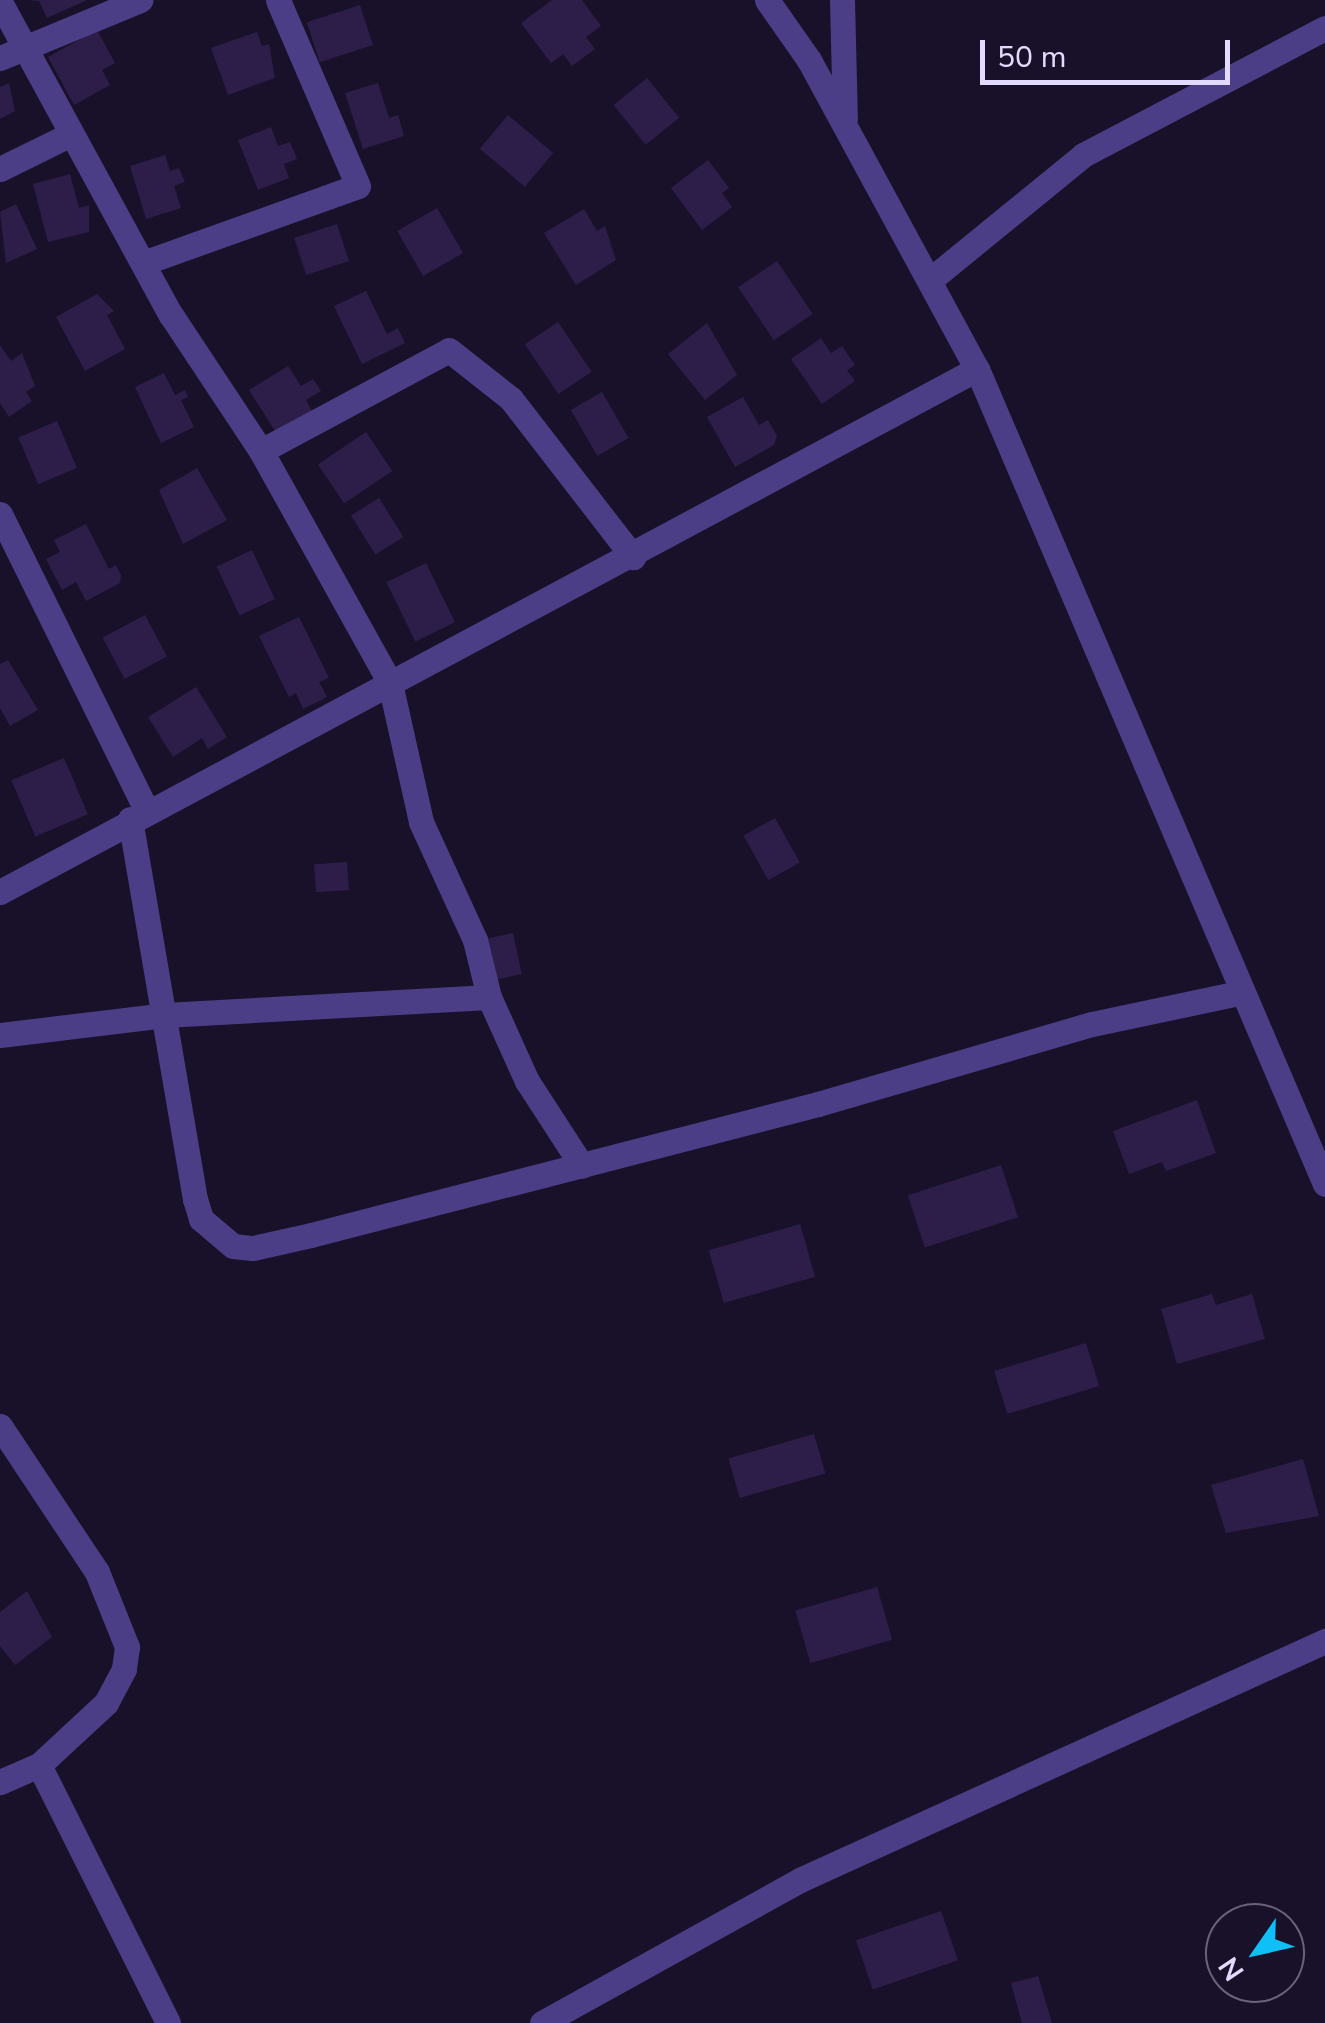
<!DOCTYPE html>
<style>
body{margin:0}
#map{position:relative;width:1325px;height:2023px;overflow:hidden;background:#191129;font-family:"Nunito Sans",sans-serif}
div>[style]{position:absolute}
.building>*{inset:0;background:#2d1e49;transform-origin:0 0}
.street>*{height:25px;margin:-12.5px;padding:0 12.5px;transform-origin:12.5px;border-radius:12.5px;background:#4b3e86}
span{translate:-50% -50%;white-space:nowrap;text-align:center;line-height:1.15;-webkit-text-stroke:10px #191129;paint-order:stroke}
.north{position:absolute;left:1205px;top:1903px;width:100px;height:100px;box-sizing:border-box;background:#191129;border:2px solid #6a627e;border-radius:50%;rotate:236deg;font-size:28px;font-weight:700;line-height:40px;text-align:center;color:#e3dbfe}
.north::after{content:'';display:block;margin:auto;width:35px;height:45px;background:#0ec0f6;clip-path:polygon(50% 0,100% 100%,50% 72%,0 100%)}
.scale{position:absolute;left:980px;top:40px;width:250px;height:45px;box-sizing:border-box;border:5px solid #e3dbfe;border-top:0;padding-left:12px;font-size:30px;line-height:35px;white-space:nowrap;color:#e3dbfe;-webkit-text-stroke:8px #191129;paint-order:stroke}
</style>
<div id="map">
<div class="building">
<i style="clip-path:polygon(29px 0,87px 0,47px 18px,39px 1px)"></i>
<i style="clip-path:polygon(552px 0,582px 0,601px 26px,586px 37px,595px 49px,572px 66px,563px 54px,551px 63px,521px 23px)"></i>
<i style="left:360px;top:5px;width:42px;height:56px;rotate:72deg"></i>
<i style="clip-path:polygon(97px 30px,115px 63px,102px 70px,110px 85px,74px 105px,48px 57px)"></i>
<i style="clip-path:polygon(257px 32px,262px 46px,269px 44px,275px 78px,228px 95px,211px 48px)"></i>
<i style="left:647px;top:78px;width:51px;height:43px;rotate:51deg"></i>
<i style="clip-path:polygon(9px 83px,15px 111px,0 119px,0 87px)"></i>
<i style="clip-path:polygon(378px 83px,389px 118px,398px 115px,404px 136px,363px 149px,345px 93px)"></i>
<i style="left:508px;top:115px;width:59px;height:44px;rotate:40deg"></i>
<i style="clip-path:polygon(271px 127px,278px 146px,290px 142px,297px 159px,284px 164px,289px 178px,258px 190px,238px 140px)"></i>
<i style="clip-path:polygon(165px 155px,170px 171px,179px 168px,185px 182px,174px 186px,181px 208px,146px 219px,130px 166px)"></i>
<i style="clip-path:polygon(708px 160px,729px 188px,722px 193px,732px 207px,702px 230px,671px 188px)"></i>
<i style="clip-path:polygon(70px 174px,79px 208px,89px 205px,89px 232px,48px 242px,33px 184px)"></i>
<i style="clip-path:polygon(16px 204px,37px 249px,6px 263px,0 212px)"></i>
<i style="left:437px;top:208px;width:52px;height:46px;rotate:60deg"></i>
<i style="clip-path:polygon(584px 209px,597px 231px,605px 226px,616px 260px,576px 285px,544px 233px)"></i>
<i style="left:337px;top:224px;width:39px;height:45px;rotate:72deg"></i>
<i style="left:777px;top:261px;width:64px;height:47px;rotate:56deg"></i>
<i style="clip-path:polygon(366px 291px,387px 334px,398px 328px,405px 343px,362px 364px,334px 306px)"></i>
<i style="clip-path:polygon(97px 294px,114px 311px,107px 315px,125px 349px,85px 371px,56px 317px)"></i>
<i style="left:558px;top:322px;width:60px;height:40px;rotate:56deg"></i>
<i style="clip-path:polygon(707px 323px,737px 375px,705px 400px,668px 354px)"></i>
<i style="clip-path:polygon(821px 338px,831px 353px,842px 346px,855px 365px,847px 370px,855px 381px,822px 404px,791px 359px)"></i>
<i style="clip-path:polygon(0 345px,11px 361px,22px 353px,35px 386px,26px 392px,32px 401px,9px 417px,0 403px)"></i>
<i style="clip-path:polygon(288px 366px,301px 386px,313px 379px,321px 391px,306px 400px,312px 411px,277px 434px,249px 390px)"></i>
<i style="clip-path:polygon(164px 373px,175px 395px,185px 390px,188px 397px,181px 400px,194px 427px,161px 443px,135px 387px)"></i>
<i style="left:602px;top:392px;width:53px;height:36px;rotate:60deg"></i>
<i style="clip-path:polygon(743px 397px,759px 425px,768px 420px,777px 436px,774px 445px,735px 467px,707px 417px)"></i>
<i style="left:57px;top:421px;width:51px;height:42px;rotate:67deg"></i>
<i style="left:366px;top:432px;width:47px;height:58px;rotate:56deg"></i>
<i style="clip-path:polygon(197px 468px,227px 520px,183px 544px,159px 490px)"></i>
<i style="left:379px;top:498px;width:46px;height:33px;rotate:58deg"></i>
<i style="clip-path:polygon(86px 524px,109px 569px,116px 565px,121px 575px,120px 583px,86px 601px,76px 582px,62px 590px,46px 559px,60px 552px,54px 540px)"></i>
<i style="left:252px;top:550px;width:54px;height:39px;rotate:65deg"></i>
<i style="left:426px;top:563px;width:66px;height:44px;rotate:64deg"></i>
<i style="left:145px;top:615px;width:47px;height:48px;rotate:62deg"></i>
<i style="clip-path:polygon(299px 617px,329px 678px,319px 682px,327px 697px,303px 709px,296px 693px,289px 697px,259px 636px)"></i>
<i style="clip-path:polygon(8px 660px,38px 710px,10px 726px,0 708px,0 664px)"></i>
<i style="clip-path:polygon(196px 687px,227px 737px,208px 749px,202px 738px,173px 757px,148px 717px)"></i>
<i style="left:64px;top:758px;width:61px;height:57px;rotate:67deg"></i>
<i style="left:775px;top:818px;width:51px;height:36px;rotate:61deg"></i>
<i style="left:347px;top:862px;width:28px;height:33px;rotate:86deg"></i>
<i style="left:513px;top:933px;width:42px;height:30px;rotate:78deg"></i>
<i style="clip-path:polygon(1197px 1100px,1216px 1153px,1166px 1171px,1162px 1162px,1129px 1174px,1113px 1131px)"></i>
<i style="left:1001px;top:1165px;width:55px;height:98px;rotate:72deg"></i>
<i style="left:800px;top:1224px;width:55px;height:95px;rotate:74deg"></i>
<i style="clip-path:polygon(1212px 1294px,1216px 1305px,1252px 1294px,1265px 1339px,1177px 1364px,1161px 1309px)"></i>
<i style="left:1086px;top:1343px;width:45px;height:96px;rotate:73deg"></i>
<i style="left:814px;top:1434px;width:41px;height:89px;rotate:74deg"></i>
<i style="clip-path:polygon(1303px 1459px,1319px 1516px,1226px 1533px,1211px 1485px)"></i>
<i style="left:877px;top:1587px;width:55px;height:85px;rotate:74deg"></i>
<i style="clip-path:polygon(27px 1591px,52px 1637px,15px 1665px,0 1646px,0 1612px)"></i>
<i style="left:941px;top:1911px;width:52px;height:90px;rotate:71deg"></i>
<i style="clip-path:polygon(1038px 1976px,1052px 2023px,1022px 2023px,1011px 1983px)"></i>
</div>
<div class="street">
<i style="left:767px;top:0;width:73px;rotate:55deg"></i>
<i style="left:809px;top:60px;width:352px;rotate:61.5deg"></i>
<i style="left:977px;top:369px;width:886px;rotate:66.88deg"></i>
<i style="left:842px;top:0;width:119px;rotate:88.6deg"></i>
<i style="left:0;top:2px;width:357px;rotate:61.4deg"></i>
<i style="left:171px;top:315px;width:163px;rotate:56.5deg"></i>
<i style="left:261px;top:451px;width:265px;rotate:60.9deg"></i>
<i style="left:390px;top:683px;width:142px;rotate:77.4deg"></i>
<i style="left:421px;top:822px;width:130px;rotate:65.4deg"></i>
<i style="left:475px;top:940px;width:59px;rotate:76.2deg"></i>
<i style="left:489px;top:997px;width:92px;rotate:65.7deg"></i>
<i style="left:527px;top:1081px;width:101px;rotate:57.1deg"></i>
<i style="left:0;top:58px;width:152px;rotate:-22.5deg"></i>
<i style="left:0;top:169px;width:79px;rotate:-26.2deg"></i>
<i style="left:143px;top:263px;width:228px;rotate:-19.7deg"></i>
<i style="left:358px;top:186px;width:202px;rotate:-113.3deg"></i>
<i style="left:930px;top:280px;width:198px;rotate:-39.2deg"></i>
<i style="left:1083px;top:155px;width:273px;rotate:-27.7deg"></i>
<i style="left:261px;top:451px;width:213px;rotate:-28.2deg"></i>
<i style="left:449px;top:350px;width:79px;rotate:38.3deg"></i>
<i style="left:511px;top:399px;width:200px;rotate:52.3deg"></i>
<i style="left:0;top:514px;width:330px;rotate:63.7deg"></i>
<i style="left:130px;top:819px;width:386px;rotate:80.3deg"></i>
<i style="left:195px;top:1199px;width:21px;rotate:73deg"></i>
<i style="left:201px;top:1219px;width:42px;rotate:40.2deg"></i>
<i style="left:233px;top:1246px;width:20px;rotate:6deg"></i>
<i style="left:253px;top:1248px;width:59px;rotate:-12.6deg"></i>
<i style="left:311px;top:1235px;width:524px;rotate:-14.49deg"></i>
<i style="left:818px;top:1104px;width:285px;rotate:-16.3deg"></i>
<i style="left:1092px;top:1024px;width:150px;rotate:-11.9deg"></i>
<i style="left:0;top:892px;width:1108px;rotate:-28.16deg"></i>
<i style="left:0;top:1035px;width:166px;rotate:-6.9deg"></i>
<i style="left:165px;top:1015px;width:324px;rotate:-3.2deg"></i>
<i style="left:0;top:1426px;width:175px;rotate:56.4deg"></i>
<i style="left:97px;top:1572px;width:81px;rotate:68.2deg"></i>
<i style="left:127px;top:1647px;width:22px;rotate:98deg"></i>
<i style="left:124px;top:1669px;width:38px;rotate:118deg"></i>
<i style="left:106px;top:1703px;width:91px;rotate:137.2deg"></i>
<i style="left:39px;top:1765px;width:43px;rotate:156.4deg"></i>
<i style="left:39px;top:1765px;width:288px;rotate:63.4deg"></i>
<i style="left:542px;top:2023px;width:297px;rotate:-29deg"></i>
<i style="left:802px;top:1879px;width:575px;rotate:-24.47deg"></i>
</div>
<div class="north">N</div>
<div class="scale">50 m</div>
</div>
